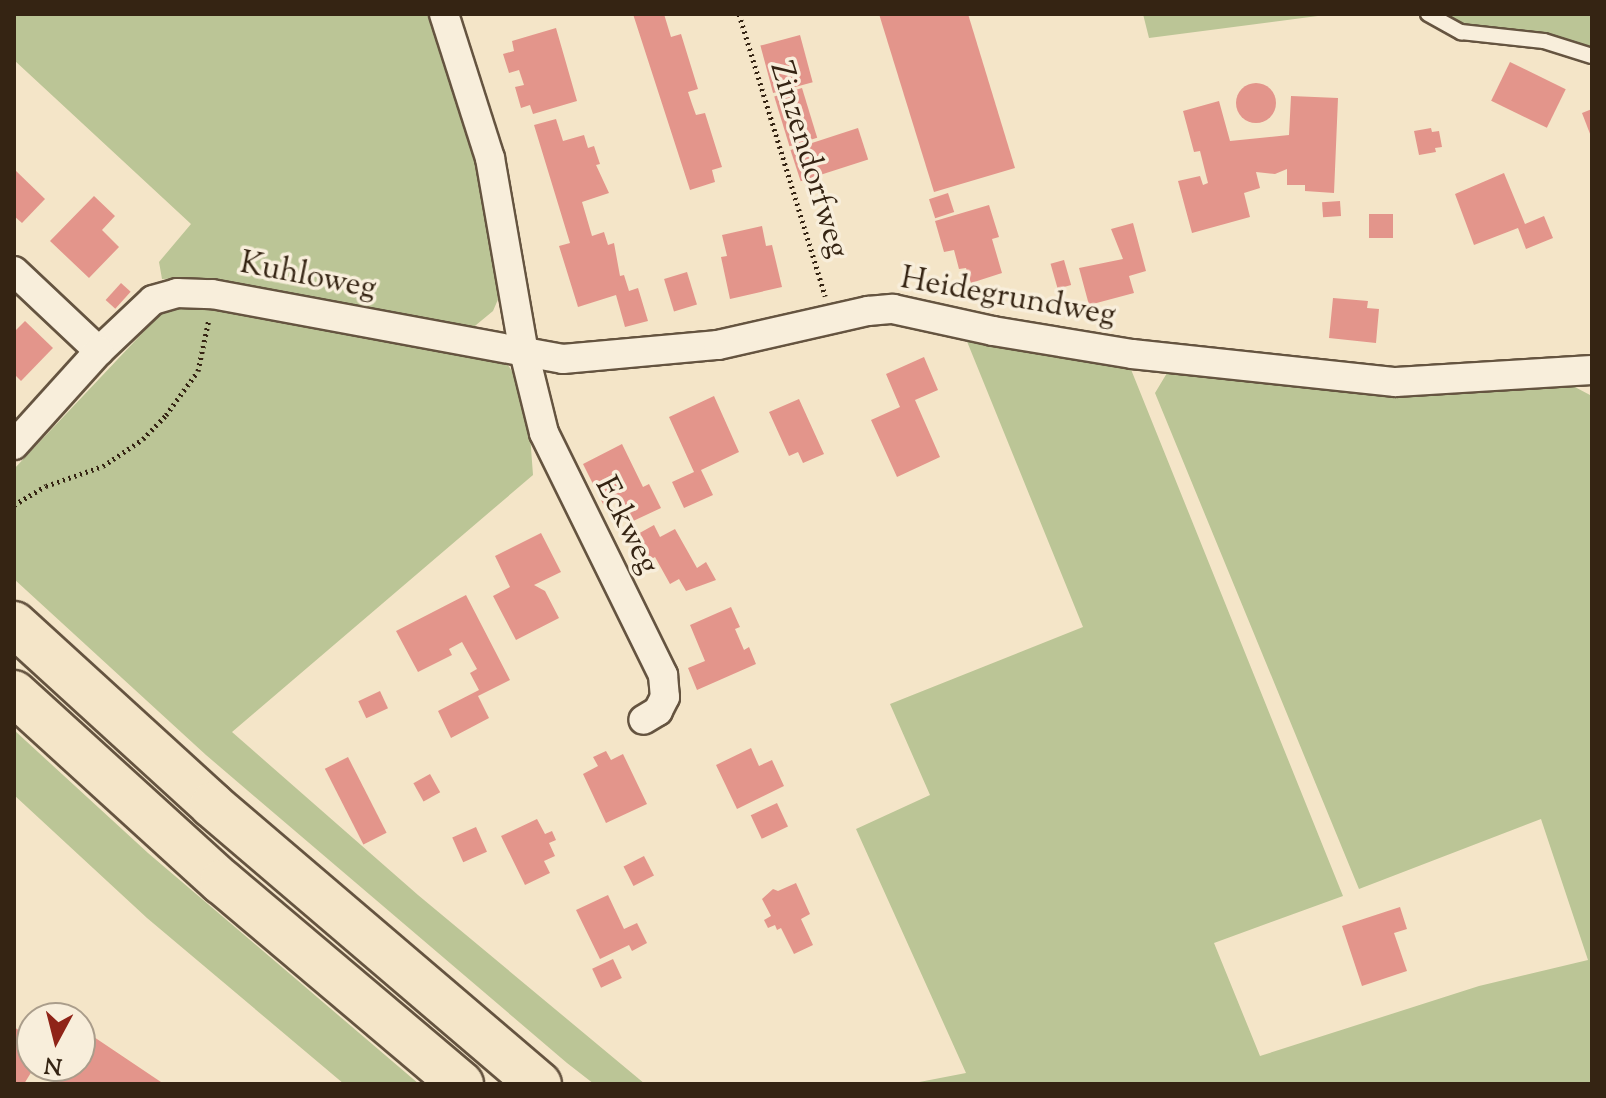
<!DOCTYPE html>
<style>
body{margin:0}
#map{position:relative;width:1606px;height:1098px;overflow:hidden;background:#f4e5c8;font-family:"Sorts Mill Goudy",serif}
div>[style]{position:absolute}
.green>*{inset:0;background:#bbc596}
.building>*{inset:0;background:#e3958b;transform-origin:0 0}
.round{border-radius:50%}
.path>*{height:5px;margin-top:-2.5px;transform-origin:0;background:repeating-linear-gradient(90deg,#352413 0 2px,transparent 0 6px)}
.roads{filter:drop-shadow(2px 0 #655440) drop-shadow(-2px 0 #655440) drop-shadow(0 2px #655440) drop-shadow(0 -2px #655440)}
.lane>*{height:14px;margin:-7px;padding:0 7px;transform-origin:7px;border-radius:7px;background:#f8eedb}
.street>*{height:28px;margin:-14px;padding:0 14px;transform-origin:14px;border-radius:14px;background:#f8eedb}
.highway>*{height:44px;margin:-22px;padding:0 22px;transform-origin:22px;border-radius:22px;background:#f4e5c8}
span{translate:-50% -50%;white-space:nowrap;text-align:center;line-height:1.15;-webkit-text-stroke:7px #f8eedb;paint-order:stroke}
.street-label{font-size:32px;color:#352413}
.frame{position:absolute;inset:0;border:16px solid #352413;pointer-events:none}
.north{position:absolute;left:16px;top:1002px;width:80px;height:80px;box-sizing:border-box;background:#f8eedb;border:2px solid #aa9d8b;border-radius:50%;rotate:187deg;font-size:22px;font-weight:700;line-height:32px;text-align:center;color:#352413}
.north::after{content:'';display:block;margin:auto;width:28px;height:36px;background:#8f2418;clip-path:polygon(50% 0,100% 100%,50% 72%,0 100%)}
</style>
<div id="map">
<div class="green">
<i style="clip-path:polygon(14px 14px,429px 14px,476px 166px,498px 276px,499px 297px,493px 311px,470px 330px,228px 284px,189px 278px,162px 279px,159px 262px,191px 224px,14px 60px)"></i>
<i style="clip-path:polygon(1143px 14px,1333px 14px,1149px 38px)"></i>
<i style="clip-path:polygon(1441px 14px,1592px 14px,1592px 47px,1547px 34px,1462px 24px)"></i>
<i style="clip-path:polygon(195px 305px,506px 362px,521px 385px,528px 407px,533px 475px,232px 732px,418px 895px,645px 1084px,594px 1084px,567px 1063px,206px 755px,14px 579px,14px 469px,168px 306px)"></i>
<i style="clip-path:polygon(966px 339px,1128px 362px,1343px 896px,1214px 943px,1260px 1056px,1479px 986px,1588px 960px,1541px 819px,1359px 889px,1155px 393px,1170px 368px,1396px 392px,1573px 386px,1590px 395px,1592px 1084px,909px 1084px,966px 1073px,856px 829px,930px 795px,890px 704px,1083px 627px)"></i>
<i style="clip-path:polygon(14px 730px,148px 853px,419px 1084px,344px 1084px,147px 918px,14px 795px)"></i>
</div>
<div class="building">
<i style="clip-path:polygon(633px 14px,664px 14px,671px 37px,681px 34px,698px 89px,688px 92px,692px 104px,696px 115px,705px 113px,722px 167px,712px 170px,715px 182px,690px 190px)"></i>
<i style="clip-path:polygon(879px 14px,968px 14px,1015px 168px,934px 192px)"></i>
<i style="clip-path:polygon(556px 28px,577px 101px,533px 114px,530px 105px,521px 108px,515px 87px,524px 85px,519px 70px,509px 73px,503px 54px,514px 51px,512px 41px)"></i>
<i style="left:800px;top:35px;width:49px;height:41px;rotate:75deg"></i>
<i style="left:1510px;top:62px;width:62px;height:43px;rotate:26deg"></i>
<i class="round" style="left:1236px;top:83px;width:40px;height:40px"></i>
<i style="left:802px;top:88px;width:52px;height:29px;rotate:73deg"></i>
<i style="clip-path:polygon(1291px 96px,1338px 98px,1334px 193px,1305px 191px,1305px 185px,1287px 185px,1287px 169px,1275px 174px,1256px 172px,1260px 188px,1244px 193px,1250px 217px,1192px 233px,1178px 181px,1200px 176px,1203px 185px,1208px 183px,1200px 151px,1194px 152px,1183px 111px,1219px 101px,1230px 141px,1289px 135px)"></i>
<i style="clip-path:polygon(1592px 109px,1592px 139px,1582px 113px)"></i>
<i style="clip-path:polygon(556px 119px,563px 141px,584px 135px,588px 148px,594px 146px,600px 164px,596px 165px,609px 193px,582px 202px,592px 236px,604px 232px,608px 245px,614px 243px,620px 276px,624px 275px,629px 291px,638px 288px,648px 321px,625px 327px,616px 295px,578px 307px,559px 246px,570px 243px,534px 125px)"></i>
<i style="left:858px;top:128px;width:33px;height:71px;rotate:72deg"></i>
<i style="clip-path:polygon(1431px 128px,1432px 132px,1439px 131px,1442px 147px,1435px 148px,1436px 152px,1419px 155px,1414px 131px)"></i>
<i style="clip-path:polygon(14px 169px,45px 199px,22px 223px,14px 216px)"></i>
<i style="clip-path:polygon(1504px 173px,1525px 224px,1544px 216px,1553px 238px,1526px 249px,1518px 228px,1474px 245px,1455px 194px)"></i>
<i style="left:948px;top:193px;width:20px;height:20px;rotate:72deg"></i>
<i style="clip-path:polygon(94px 196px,115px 216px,102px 230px,119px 247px,89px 278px,50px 241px)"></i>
<i style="left:1340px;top:201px;width:15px;height:18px;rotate:86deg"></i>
<i style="clip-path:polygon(989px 205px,999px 237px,992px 239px,1002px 273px,971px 283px,966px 268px,959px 269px,954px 250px,944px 252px,935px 221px)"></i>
<i style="left:1369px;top:214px;width:24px;height:24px"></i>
<i style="clip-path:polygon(1133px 223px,1146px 271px,1129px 276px,1134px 293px,1089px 305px,1079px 268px,1123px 259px,1111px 229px)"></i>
<i style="clip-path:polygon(762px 226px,766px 246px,772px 245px,782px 287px,730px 299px,721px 257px,727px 256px,722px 235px)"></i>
<i style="left:1064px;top:260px;width:26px;height:14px;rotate:74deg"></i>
<i style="left:687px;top:272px;width:34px;height:24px;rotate:73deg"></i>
<i style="left:121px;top:283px;width:13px;height:23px;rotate:42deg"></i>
<i style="clip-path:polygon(1333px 298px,1368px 301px,1367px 308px,1379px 309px,1376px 343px,1329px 338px)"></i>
<i style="clip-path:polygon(25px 321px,53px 348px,21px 381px,14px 374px,14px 332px)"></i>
<i style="clip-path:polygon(924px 357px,938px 390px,915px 400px,940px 457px,897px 477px,871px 420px,900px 407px,886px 374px)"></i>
<i style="clip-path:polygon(714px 396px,739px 452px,701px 470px,713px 495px,684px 508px,672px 482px,694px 472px,669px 417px)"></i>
<i style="clip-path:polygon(799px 399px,824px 454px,803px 463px,798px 452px,789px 456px,769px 412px)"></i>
<i style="clip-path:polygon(622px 444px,643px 487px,649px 484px,661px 508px,631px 522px,619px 500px,605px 508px,583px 464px)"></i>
<i style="clip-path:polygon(654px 525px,660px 537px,675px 529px,697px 568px,706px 562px,716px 580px,686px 591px,679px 579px,670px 584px,655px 557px,641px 565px,627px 540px)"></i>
<i style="clip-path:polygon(541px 533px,561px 572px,534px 585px,545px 591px,559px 618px,516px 640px,493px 596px,510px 587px,495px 556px)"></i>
<i style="clip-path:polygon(466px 595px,510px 680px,478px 696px,489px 718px,451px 738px,438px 711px,479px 690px,470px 673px,477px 669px,462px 642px,449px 649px,452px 655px,418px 672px,396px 631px)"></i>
<i style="clip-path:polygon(731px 607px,740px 627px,735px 629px,744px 650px,749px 647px,756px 664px,697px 690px,688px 668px,705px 661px,690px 625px)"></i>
<i style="left:380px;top:691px;width:19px;height:24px;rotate:65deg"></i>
<i style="clip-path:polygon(751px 748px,759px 766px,772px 760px,784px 786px,737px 809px,716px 765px)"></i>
<i style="clip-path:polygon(606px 751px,611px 760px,623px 754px,647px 804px,606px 823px,583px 774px,598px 766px,593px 757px)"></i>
<i style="left:348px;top:757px;width:85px;height:26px;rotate:63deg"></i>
<i style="left:430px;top:774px;width:21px;height:19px;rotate:61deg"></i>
<i style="left:777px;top:803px;width:26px;height:29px;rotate:65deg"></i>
<i style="clip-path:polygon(537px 819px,545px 834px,552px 831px,556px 840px,549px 843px,555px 856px,544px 861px,550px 873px,525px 885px,501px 836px)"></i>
<i style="left:476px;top:827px;width:27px;height:26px;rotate:66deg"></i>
<i style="left:644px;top:856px;width:22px;height:23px;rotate:63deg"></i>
<i style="clip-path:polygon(796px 883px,810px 914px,801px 919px,813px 945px,794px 954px,781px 928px,777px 930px,775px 925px,768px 928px,764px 920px,771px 916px,762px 899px,773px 889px,778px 891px)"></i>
<i style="clip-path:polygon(608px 895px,624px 929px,637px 923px,647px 943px,632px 951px,629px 945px,600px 959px,576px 910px)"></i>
<i style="clip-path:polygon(1400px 907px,1407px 929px,1394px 933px,1407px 971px,1362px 986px,1342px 926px)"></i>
<i style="left:613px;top:959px;width:21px;height:23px;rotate:65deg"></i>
<i style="clip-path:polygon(14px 1027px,32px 1039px,32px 1066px,35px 1066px,24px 1084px,14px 1084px)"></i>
<i style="clip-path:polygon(88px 1033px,152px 1076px,164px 1084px,54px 1084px,66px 1066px,80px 1066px,80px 1045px)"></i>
</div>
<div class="path">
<i style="left:739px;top:14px;width:295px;rotate:73deg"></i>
<i style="left:14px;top:505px;width:37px;rotate:-31deg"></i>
<i style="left:46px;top:486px;width:60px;rotate:-19.3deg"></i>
<i style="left:103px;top:466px;width:48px;rotate:-34deg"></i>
<i style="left:143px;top:439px;width:33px;rotate:-46deg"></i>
<i style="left:166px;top:415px;width:54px;rotate:-54deg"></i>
<i style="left:198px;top:371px;width:53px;rotate:-78.1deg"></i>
</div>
<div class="roads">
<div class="lane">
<i style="left:1428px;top:14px;width:38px;rotate:29deg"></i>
<i style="left:1461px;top:32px;width:83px;rotate:6.2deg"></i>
<i style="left:1544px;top:41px;width:50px;rotate:17.4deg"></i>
</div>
<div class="street">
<i style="left:444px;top:14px;width:151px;rotate:72.3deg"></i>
<i style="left:490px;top:158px;width:197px;rotate:80.1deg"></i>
<i style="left:524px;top:352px;width:83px;rotate:76.1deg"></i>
<i style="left:544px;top:433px;width:270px;rotate:63.8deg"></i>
<i style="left:663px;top:675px;width:22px;rotate:85deg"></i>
<i style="left:665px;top:697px;width:16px;rotate:117deg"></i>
<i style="left:658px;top:711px;width:17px;rotate:149deg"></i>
<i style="left:14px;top:271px;width:117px;rotate:43.3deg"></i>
<i style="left:99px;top:351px;width:74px;rotate:-43.4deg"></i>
<i style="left:153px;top:300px;width:25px;rotate:-16deg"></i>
<i style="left:177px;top:293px;width:35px;rotate:2deg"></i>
<i style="left:212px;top:294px;width:357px;rotate:10.5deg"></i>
<i style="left:563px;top:359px;width:156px;rotate:-5.2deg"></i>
<i style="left:718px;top:345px;width:154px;rotate:-12.8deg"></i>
<i style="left:868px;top:311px;width:25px;rotate:-5deg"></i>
<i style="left:893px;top:309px;width:102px;rotate:12.4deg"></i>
<i style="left:993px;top:331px;width:141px;rotate:9.4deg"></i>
<i style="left:1132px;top:354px;width:265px;rotate:6.1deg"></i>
<i style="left:1396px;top:382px;width:196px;rotate:-3.5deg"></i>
<i style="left:14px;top:445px;width:127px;rotate:-47.9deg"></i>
</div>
<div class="highway">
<i style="left:14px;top:624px;width:268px;rotate:42.4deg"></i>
<i style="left:212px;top:805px;width:430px;rotate:40.5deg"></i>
<i style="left:14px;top:693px;width:281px;rotate:42.3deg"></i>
<i style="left:222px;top:882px;width:313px;rotate:40.2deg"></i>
</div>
</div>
<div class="street-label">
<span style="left:808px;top:160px;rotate:73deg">Zinzendorfweg</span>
<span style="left:308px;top:277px;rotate:11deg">Kuhloweg</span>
<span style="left:1008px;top:298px;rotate:10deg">Heidegrundweg</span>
<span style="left:626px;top:526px;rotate:63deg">Eckweg</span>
</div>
<div class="frame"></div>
<div class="north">N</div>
</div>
